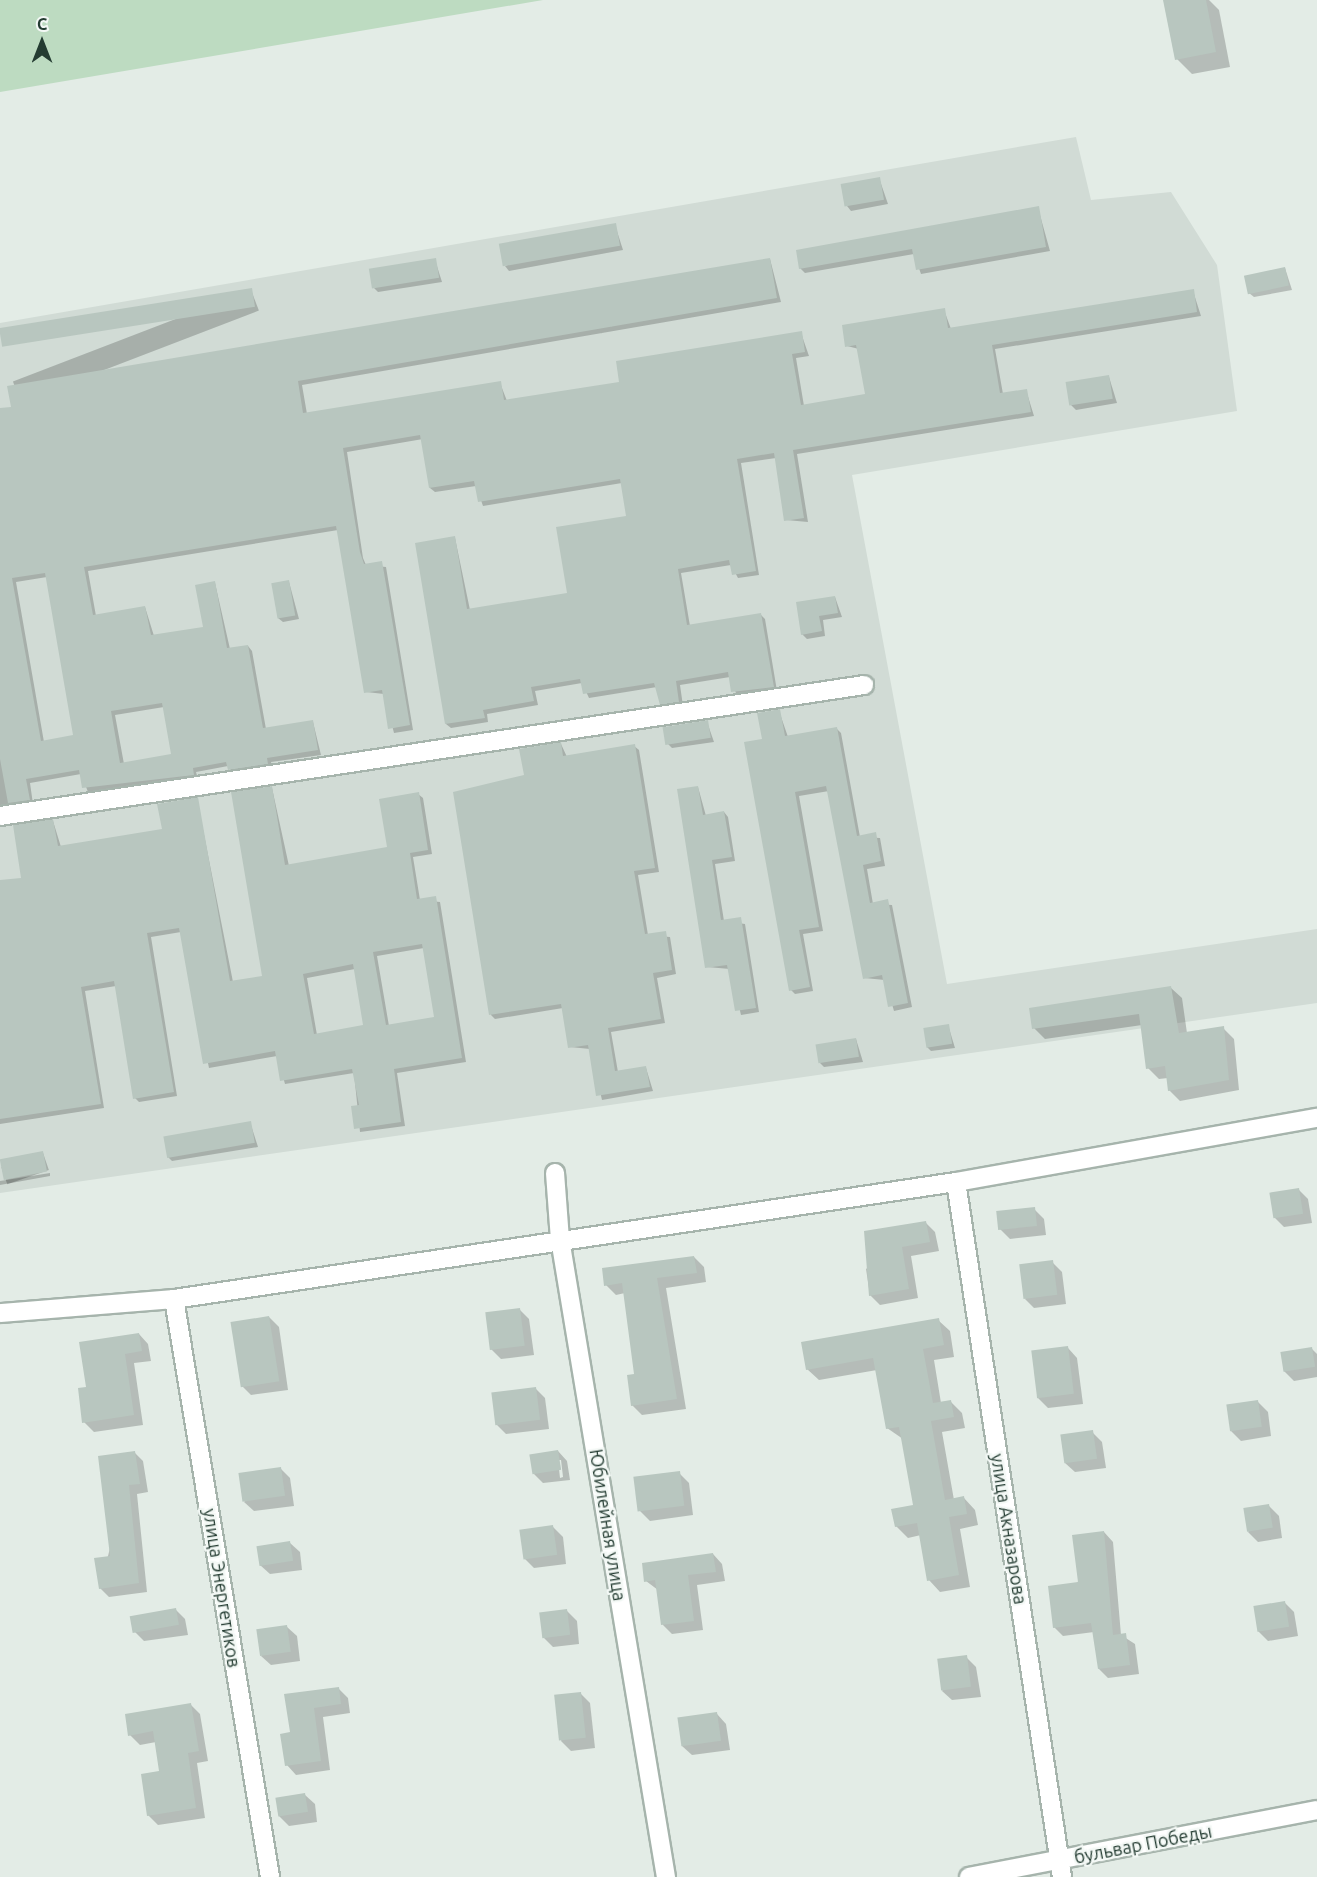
<!DOCTYPE html>
<meta charset="utf-8">
<style>
body{margin:0}
#map{position:relative;width:1317px;height:1877px;overflow:hidden;background:#e3ece6;font-family:Ubuntu,sans-serif}
div>[style]{position:absolute}
.built>*{inset:0;background:#d1dbd5}
.green>*{inset:0;background:#bddbc1}
.shadow>*{inset:0;background:#0003;transform-origin:0 0}
.building>*{inset:0;background:#b8c6bf;transform-origin:0 0}
.roads{filter:drop-shadow(2px 0 #a6b4ac) drop-shadow(-2px 0 #a6b4ac) drop-shadow(0 2px #a6b4ac) drop-shadow(0 -2px #a6b4ac)}
.street>*{height:18px;margin:-9px;padding:0 9px;transform-origin:9px;border-radius:9px;background:#fff}
span{translate:-50% -50%;white-space:nowrap;text-align:center;line-height:1.15;-webkit-text-stroke:4.5px #f3f8f5;paint-order:stroke}
.street-label{font-size:18px;color:#243c32}
.north{position:absolute;left:12px;top:12px;width:60px;height:60px;-webkit-text-stroke:4px #f3f8f5;paint-order:stroke;rotate:0deg;font-size:16px;font-weight:700;line-height:24px;text-align:center;color:#243c32}
.north::after{content:'';display:block;margin:auto;width:21px;height:27px;background:#243c32;clip-path:polygon(50% 0,100% 100%,50% 72%,0 100%)}
</style>
<div id="map">
<div class="built">
<i style="clip-path:polygon(1076px 137px,1091px 200px,1171px 192px,1217px 265px,1237px 411px,852px 475px,947px 984px,1317px 929px,1317px 1003px,0 1193px,0 323px)"></i>
</div>
<div class="green">
<i style="clip-path:polygon(0 0,543px 0,0 92px)"></i>
</div>
<div class="shadow">
<i style="clip-path:polygon(1177px 0,1209px 0,1219px 10px,1230px 67px,1192px 74px,1177px 59px)"></i>
<i style="clip-path:polygon(879px 178px,888px 204px,851px 211px,847px 206px)"></i>
<i style="clip-path:polygon(1038px 208px,1050px 251px,921px 274px,914px 254px,805px 273px,800px 268px)"></i>
<i style="clip-path:polygon(615px 225px,623px 250px,509px 271px,505px 266px)"></i>
<i style="clip-path:polygon(evenodd,770px 259px,781px 302px,302px 385px,307px 414px,500px 383px,507px 401px,621px 383px,801px 333px,809px 356px,796px 358px,804px 406px,867px 396px,859px 349px,847px 346px,944px 310px,951px 329px,1193px 291px,1201px 316px,995px 349px,1003px 394px,1026px 390px,1034px 416px,797px 454px,808px 522px,786px 520px,776px 458px,741px 463px,759px 575px,738px 578px,731px 565px,681px 573px,690px 626px,761px 615px,765px 619px,777px 691px,737px 696px,730px 677px,680px 685px,683px 706px,666px 708px,657px 687px,589px 698px,582px 683px,535px 691px,538px 705px,487px 714px,488px 722px,451px 728px,446px 724px,455px 538px,470px 610px,569px 594px,628px 518px,622px 483px,483px 506px,476px 486px,435px 492px,430px 488px,423px 439px,347px 452px,363px 558px,366px 565px,386px 567px,413px 730px,394px 733px,384px 694px,366px 692px,338px 530px,88px 571px,96px 616px,145px 607px,154px 636px,205px 628px,215px 583px,230px 649px,248px 646px,252px 651px,266px 729px,313px 722px,321px 755px,271px 762px,272px 768px,233px 774px,228px 766px,196px 772px,198px 779px,88px 792px,81px 774px,30px 783px,33px 804px,0 809px,0 410px,770px 259px,47px 577px,75px 736px,44px 742px,16px 582px,47px 577px,770px 259px,164px 707px,173px 756px,124px 764px,115px 715px,164px 707px)"></i>
<i style="clip-path:polygon(435px 260px,442px 282px,378px 292px,374px 288px)"></i>
<i style="clip-path:polygon(1285px 268px,1292px 290px,1254px 297px,1249px 293px)"></i>
<i style="left:251px;top:290px;width:22px;height:255px;rotate:69deg"></i>
<i style="clip-path:polygon(1109px 377px,1117px 403px,1076px 410px,1071px 405px)"></i>
<i style="clip-path:polygon(289px 582px,299px 619px,283px 622px,278px 618px)"></i>
<i style="clip-path:polygon(835px 597px,842px 617px,823px 620px,825px 636px,807px 639px,802px 634px)"></i>
<i style="clip-path:polygon(779px 711px,788px 737px,836px 728px,841px 733px,860px 837px,880px 838px,885px 866px,867px 869px,873px 904px,892px 905px,912px 1007px,894px 1011px,885px 980px,864px 978px,829px 791px,799px 796px,823px 931px,803px 934px,813px 991px,795px 994px,791px 990px,764px 740px)"></i>
<i style="clip-path:polygon(707px 722px,714px 742px,672px 748px,667px 743px)"></i>
<i style="clip-path:polygon(561px 744px,567px 757px,634px 746px,639px 750px,659px 872px,638px 875px,648px 935px,670px 937px,676px 974px,657px 978px,665px 1023px,611px 1032px,618px 1072px,646px 1068px,653px 1091px,602px 1100px,590px 1049px,570px 1047px,563px 1008px,495px 1019px,491px 1015px,525px 776px)"></i>
<i style="clip-path:polygon(698px 787px,706px 816px,724px 812px,728px 817px,735px 861px,715px 864px,724px 921px,745px 924px,759px 1012px,741px 1015px,730px 969px,707px 967px)"></i>
<i style="clip-path:polygon(evenodd,272px 788px,289px 866px,388px 848px,418px 794px,423px 798px,432px 854px,413px 857px,420px 900px,440px 902px,466px 1062px,397px 1073px,405px 1126px,360px 1132px,354px 1073px,285px 1084px,277px 1056px,209px 1068px,181px 932px,151px 937px,177px 1096px,139px 1102px,135px 1098px,116px 986px,85px 991px,104px 1108px,0 1124px,0 929px,53px 821px,61px 847px,163px 830px,197px 799px,233px 982px,264px 977px,272px 788px,424px 948px,435px 1018px,389px 1026px,377px 956px,424px 948px,272px 788px,355px 969px,365px 1026px,317px 1035px,307px 978px,355px 969px)"></i>
<i style="clip-path:polygon(1171px 988px,1182px 998px,1187px 1033px,1223px 1028px,1234px 1039px,1239px 1090px,1180px 1101px,1169px 1090px,1168px 1078px,1159px 1079px,1148px 1068px,1142px 1025px,1045px 1039px,1034px 1028px)"></i>
<i style="clip-path:polygon(948px 1025px,955px 1048px,931px 1051px,927px 1047px)"></i>
<i style="clip-path:polygon(856px 1039px,863px 1062px,824px 1067px,819px 1062px)"></i>
<i style="clip-path:polygon(250px 1122px,258px 1147px,172px 1161px,168px 1157px)"></i>
<i style="left:43px;top:1153px;width:18px;height:44px;rotate:71deg"></i>
<i style="clip-path:polygon(50px 1173px,50px 1176px,0 1185px,0 1181px)"></i>
<i style="clip-path:polygon(1298px 1189px,1308px 1199px,1312px 1223px,1284px 1227px,1274px 1217px)"></i>
<i style="clip-path:polygon(1034px 1209px,1044px 1219px,1046px 1235px,1010px 1239px,1000px 1229px)"></i>
<i style="clip-path:polygon(925px 1222px,935px 1232px,939px 1251px,911px 1256px,918px 1298px,880px 1305px,870px 1295px,866px 1269px)"></i>
<i style="clip-path:polygon(694px 1257px,704px 1267px,706px 1282px,666px 1288px,686px 1409px,642px 1415px,632px 1405px,636px 1375px,625px 1293px,616px 1295px,606px 1285px)"></i>
<i style="clip-path:polygon(1052px 1262px,1062px 1272px,1066px 1304px,1034px 1308px,1025px 1299px)"></i>
<i style="clip-path:polygon(519px 1309px,529px 1319px,534px 1355px,501px 1359px,491px 1349px)"></i>
<i style="clip-path:polygon(269px 1317px,279px 1327px,288px 1390px,251px 1395px,241px 1385px)"></i>
<i style="clip-path:polygon(938px 1320px,950px 1331px,954px 1357px,934px 1360px,941px 1403px,951px 1402px,962px 1413px,965px 1428px,942px 1432px,954px 1500px,964px 1498px,975px 1510px,978px 1525px,960px 1529px,970px 1587px,940px 1592px,929px 1580px,921px 1535px,908px 1538px,896px 1526px,915px 1506px,903px 1439px,887px 1428px,877px 1370px,819px 1380px,807px 1369px)"></i>
<i style="clip-path:polygon(139px 1334px,148px 1344px,151px 1361px,134px 1363px,143px 1425px,94px 1432px,84px 1422px,88px 1388px)"></i>
<i style="clip-path:polygon(1068px 1348px,1077px 1358px,1083px 1404px,1048px 1408px,1038px 1398px)"></i>
<i style="clip-path:polygon(1311px 1348px,1317px 1354px,1317px 1377px,1294px 1381px,1284px 1371px)"></i>
<i style="clip-path:polygon(535px 1388px,545px 1398px,549px 1429px,506px 1434px,496px 1424px)"></i>
<i style="clip-path:polygon(1258px 1402px,1268px 1412px,1271px 1436px,1241px 1441px,1231px 1431px)"></i>
<i style="clip-path:polygon(1092px 1432px,1102px 1442px,1106px 1468px,1075px 1472px,1065px 1463px)"></i>
<i style="clip-path:polygon(evenodd,558px 1451px,567px 1461px,570px 1480px,543px 1483px,533px 1473px,558px 1451px,558px 1460px,561px 1460px,563px 1477px,560px 1478px,558px 1460px)"></i>
<i style="clip-path:polygon(134px 1452px,143px 1461px,148px 1492px,137px 1494px,147px 1592px,109px 1597px,100px 1588px)"></i>
<i style="clip-path:polygon(280px 1468px,290px 1478px,294px 1506px,254px 1511px,244px 1502px)"></i>
<i style="clip-path:polygon(679px 1473px,689px 1483px,693px 1515px,650px 1521px,640px 1511px)"></i>
<i style="clip-path:polygon(1269px 1506px,1279px 1516px,1282px 1538px,1258px 1542px,1248px 1532px)"></i>
<i style="clip-path:polygon(553px 1527px,563px 1537px,566px 1564px,534px 1568px,524px 1558px)"></i>
<i style="clip-path:polygon(1104px 1532px,1113px 1542px,1121px 1635px,1135px 1644px,1139px 1674px,1108px 1678px,1099px 1669px,1094px 1632px,1063px 1636px,1054px 1627px)"></i>
<i style="clip-path:polygon(290px 1543px,300px 1552px,302px 1570px,270px 1574px,260px 1565px)"></i>
<i style="clip-path:polygon(713px 1554px,722px 1564px,725px 1581px,697px 1585px,703px 1630px,672px 1634px,663px 1625px,658px 1590px,646px 1581px)"></i>
<i style="clip-path:polygon(1285px 1603px,1294px 1612px,1298px 1636px,1268px 1641px,1258px 1631px)"></i>
<i style="clip-path:polygon(175px 1609px,185px 1619px,188px 1635px,144px 1641px,134px 1631px)"></i>
<i style="clip-path:polygon(567px 1611px,577px 1621px,579px 1644px,553px 1647px,543px 1637px)"></i>
<i style="clip-path:polygon(287px 1627px,297px 1636px,300px 1661px,271px 1665px,261px 1656px)"></i>
<i style="clip-path:polygon(966px 1657px,976px 1667px,981px 1697px,952px 1700px,942px 1691px)"></i>
<i style="clip-path:polygon(338px 1688px,348px 1698px,350px 1713px,323px 1717px,330px 1770px,296px 1775px,287px 1765px,291px 1734px,286px 1695px)"></i>
<i style="clip-path:polygon(580px 1693px,590px 1703px,595px 1748px,571px 1751px,561px 1741px)"></i>
<i style="clip-path:polygon(190px 1704px,200px 1714px,208px 1761px,197px 1763px,205px 1818px,158px 1825px,148px 1815px,160px 1773px,156px 1742px,140px 1745px,130px 1735px)"></i>
<i style="clip-path:polygon(717px 1714px,726px 1724px,730px 1750px,692px 1755px,682px 1746px)"></i>
<i style="clip-path:polygon(305px 1795px,315px 1804px,317px 1822px,289px 1826px,279px 1816px)"></i>
</div>
<div class="building">
<i style="clip-path:polygon(1163px 0,1206px 0,1216px 52px,1175px 60px)"></i>
<i style="left:880px;top:177px;width:23px;height:40px;rotate:80deg"></i>
<i style="clip-path:polygon(1039px 206px,1046px 247px,916px 270px,912px 249px,799px 269px,796px 250px)"></i>
<i style="left:616px;top:223px;width:23px;height:119px;rotate:80deg"></i>
<i style="left:436px;top:258px;width:20px;height:68px;rotate:81deg"></i>
<i style="clip-path:polygon(evenodd,770px 258px,777px 298px,298px 381px,303px 413px,501px 381px,504px 400px,619px 382px,616px 361px,802px 331px,805px 352px,792px 354px,801px 405px,865px 394px,856px 345px,845px 347px,842px 325px,945px 308px,948px 328px,1194px 289px,1197px 312px,992px 345px,1000px 393px,1027px 389px,1031px 412px,793px 450px,804px 518px,784px 521px,774px 453px,737px 459px,756px 571px,732px 575px,729px 560px,678px 569px,687px 625px,761px 613px,774px 687px,731px 692px,728px 672px,676px 681px,679px 702px,660px 705px,654px 683px,583px 694px,580px 679px,531px 687px,534px 701px,483px 710px,485px 718px,445px 724px,415px 543px,455px 536px,467px 609px,567px 593px,556px 527px,626px 516px,620px 479px,478px 502px,474px 481px,429px 488px,420px 435px,343px 448px,360px 552px,364px 564px,382px 561px,410px 725px,388px 729px,382px 690px,364px 693px,336px 526px,84px 567px,93px 615px,145px 606px,151px 635px,203px 627px,195px 585px,215px 581px,227px 648px,248px 645px,263px 728px,313px 720px,318px 750px,267px 758px,268px 764px,228px 770px,226px 762px,193px 768px,194px 775px,82px 788px,79px 770px,26px 779px,30px 800px,8px 803px,0 759px,0 408px,11px 407px,7px 386px,770px 258px,45px 573px,73px 735px,41px 741px,12px 578px,45px 573px,770px 258px,162px 703px,171px 754px,120px 763px,111px 711px,162px 703px)"></i>
<i style="left:1285px;top:267px;width:19px;height:42px;rotate:78deg"></i>
<i style="left:252px;top:288px;width:19px;height:256px;rotate:81deg"></i>
<i style="left:1109px;top:375px;width:24px;height:44px;rotate:81deg"></i>
<i style="left:289px;top:580px;width:36px;height:18px;rotate:80deg"></i>
<i style="clip-path:polygon(835px 596px,838px 613px,819px 616px,822px 631px,801px 635px,796px 602px)"></i>
<i style="clip-path:polygon(780px 709px,785px 736px,837px 727px,857px 836px,876px 832px,881px 861px,863px 865px,870px 903px,888px 899px,908px 1003px,888px 1007px,882px 975px,863px 979px,826px 786px,795px 792px,819px 927px,799px 930px,810px 987px,789px 991px,744px 742px,762px 739px,757px 713px)"></i>
<i style="left:708px;top:720px;width:18px;height:46px;rotate:81deg"></i>
<i style="clip-path:polygon(561px 742px,563px 756px,635px 744px,655px 868px,634px 871px,645px 934px,666px 931px,672px 970px,653px 973px,661px 1019px,608px 1028px,615px 1071px,646px 1066px,650px 1087px,596px 1096px,588px 1045px,568px 1048px,561px 1004px,489px 1015px,453px 792px,524px 775px,519px 749px)"></i>
<i style="clip-path:polygon(evenodd,272px 786px,285px 865px,387px 847px,379px 799px,419px 792px,428px 850px,410px 853px,417px 899px,436px 896px,462px 1058px,394px 1069px,401px 1122px,354px 1129px,351px 1106px,359px 1105px,352px 1069px,280px 1081px,275px 1051px,203px 1064px,179px 928px,147px 933px,174px 1092px,133px 1099px,114px 981px,81px 987px,101px 1104px,0 1119px,0 880px,21px 878px,13px 825px,53px 819px,58px 846px,162px 829px,157px 804px,198px 797px,230px 981px,262px 976px,231px 792px,272px 786px,422px 944px,434px 1017px,386px 1025px,373px 952px,422px 944px,272px 786px,353px 964px,363px 1025px,314px 1034px,303px 974px,353px 964px)"></i>
<i style="clip-path:polygon(698px 786px,703px 815px,724px 811px,732px 857px,712px 860px,721px 920px,741px 917px,756px 1008px,735px 1011px,727px 965px,705px 968px,677px 789px)"></i>
<i style="clip-path:polygon(1171px 986px,1179px 1033px,1224px 1026px,1229px 1080px,1168px 1091px,1165px 1066px,1146px 1069px,1139px 1014px,1032px 1029px,1029px 1008px)"></i>
<i style="left:949px;top:1024px;width:20px;height:26px;rotate:81deg"></i>
<i style="left:856px;top:1038px;width:19px;height:41px;rotate:81deg"></i>
<i style="left:251px;top:1121px;width:22px;height:89px;rotate:80deg"></i>
<i style="left:43px;top:1151px;width:21px;height:44px;rotate:79deg"></i>
<i style="left:1299px;top:1188px;width:26px;height:30px;rotate:81deg"></i>
<i style="left:1035px;top:1207px;width:19px;height:39px;rotate:84deg"></i>
<i style="clip-path:polygon(926px 1221px,930px 1242px,902px 1247px,909px 1289px,869px 1296px,864px 1231px)"></i>
<i style="clip-path:polygon(694px 1256px,697px 1273px,657px 1278px,677px 1399px,631px 1406px,627px 1375px,634px 1374px,622px 1283px,604px 1286px,602px 1268px)"></i>
<i style="left:1053px;top:1260px;width:35px;height:34px;rotate:83deg"></i>
<i style="left:520px;top:1308px;width:38px;height:35px;rotate:83deg"></i>
<i style="left:269px;top:1316px;width:66px;height:39px;rotate:81deg"></i>
<i style="clip-path:polygon(939px 1318px,944px 1345px,923px 1349px,933px 1403px,951px 1400px,954px 1417px,931px 1421px,945px 1500px,964px 1496px,967px 1514px,949px 1517px,959px 1575px,927px 1581px,917px 1523px,895px 1527px,891px 1509px,913px 1505px,899px 1427px,886px 1429px,873px 1358px,806px 1370px,801px 1342px)"></i>
<i style="clip-path:polygon(139px 1333px,142px 1351px,125px 1354px,134px 1415px,82px 1423px,78px 1388px,86px 1387px,79px 1342px)"></i>
<i style="left:1068px;top:1346px;width:48px;height:37px;rotate:83deg"></i>
<i style="left:1312px;top:1347px;width:20px;height:32px;rotate:81deg"></i>
<i style="left:536px;top:1387px;width:33px;height:45px;rotate:83deg"></i>
<i style="left:1258px;top:1400px;width:27px;height:32px;rotate:82deg"></i>
<i style="left:1093px;top:1430px;width:29px;height:33px;rotate:82deg"></i>
<i style="left:558px;top:1450px;width:20px;height:29px;rotate:81deg"></i>
<i style="clip-path:polygon(135px 1451px,140px 1484px,129px 1485px,139px 1583px,99px 1589px,94px 1558px,110px 1556px,98px 1456px)"></i>
<i style="left:281px;top:1467px;width:29px;height:43px;rotate:82deg"></i>
<i style="left:680px;top:1471px;width:35px;height:47px;rotate:83deg"></i>
<i style="left:1269px;top:1504px;width:24px;height:26px;rotate:81deg"></i>
<i style="left:553px;top:1525px;width:30px;height:34px;rotate:82deg"></i>
<i style="clip-path:polygon(1104px 1531px,1113px 1635px,1126px 1633px,1130px 1665px,1098px 1669px,1091px 1623px,1053px 1628px,1048px 1586px,1078px 1582px,1072px 1535px)"></i>
<i style="left:290px;top:1541px;width:20px;height:34px;rotate:81deg"></i>
<i style="clip-path:polygon(713px 1553px,716px 1572px,688px 1575px,694px 1621px,661px 1625px,655px 1580px,644px 1582px,642px 1563px)"></i>
<i style="left:1285px;top:1601px;width:26px;height:32px;rotate:81deg"></i>
<i style="left:176px;top:1608px;width:17px;height:47px;rotate:80deg"></i>
<i style="left:567px;top:1609px;width:26px;height:28px;rotate:83deg"></i>
<i style="left:287px;top:1625px;width:27px;height:31px;rotate:82deg"></i>
<i style="left:967px;top:1655px;width:32px;height:30px;rotate:83deg"></i>
<i style="clip-path:polygon(339px 1687px,341px 1704px,314px 1708px,321px 1761px,285px 1766px,280px 1734px,290px 1732px,284px 1694px)"></i>
<i style="left:581px;top:1692px;width:46px;height:27px;rotate:84deg"></i>
<i style="clip-path:polygon(191px 1703px,199px 1751px,188px 1753px,196px 1808px,147px 1816px,141px 1774px,159px 1771px,153px 1731px,128px 1736px,125px 1714px)"></i>
<i style="left:717px;top:1712px;width:29px;height:40px;rotate:82deg"></i>
<i style="left:305px;top:1793px;width:19px;height:30px;rotate:81deg"></i>
</div>
<div class="roads">
<div class="street">
<i style="left:0;top:816px;width:874px;rotate:-8.62deg"></i>
<i style="left:555px;top:1173px;width:66px;rotate:85.7deg"></i>
<i style="left:560px;top:1239px;width:647px;rotate:80.57deg"></i>
<i style="left:956px;top:1182px;width:703px;rotate:81.33deg"></i>
<i style="left:174px;top:1299px;width:586px;rotate:80.57deg"></i>
<i style="left:0;top:1313px;width:175px;rotate:-4.6deg"></i>
<i style="left:174px;top:1299px;width:791px;rotate:-8.51deg"></i>
<i style="left:956px;top:1182px;width:367px;rotate:-10.1deg"></i>
<i style="left:969px;top:1877px;width:354px;rotate:-10.9deg"></i>
</div>
</div>
<div class="street-label">
<span style="left:608px;top:1525px;rotate:81deg">Юбилейная улица</span>
<span style="left:1009px;top:1529px;rotate:81deg">улица Акназарова</span>
<span style="left:222px;top:1588px;rotate:81deg">улица Энергетиков</span>
<span style="left:1143px;top:1844px;rotate:-11deg">бульвар Победы</span>
</div>
<div class="north">С</div>
</div>
